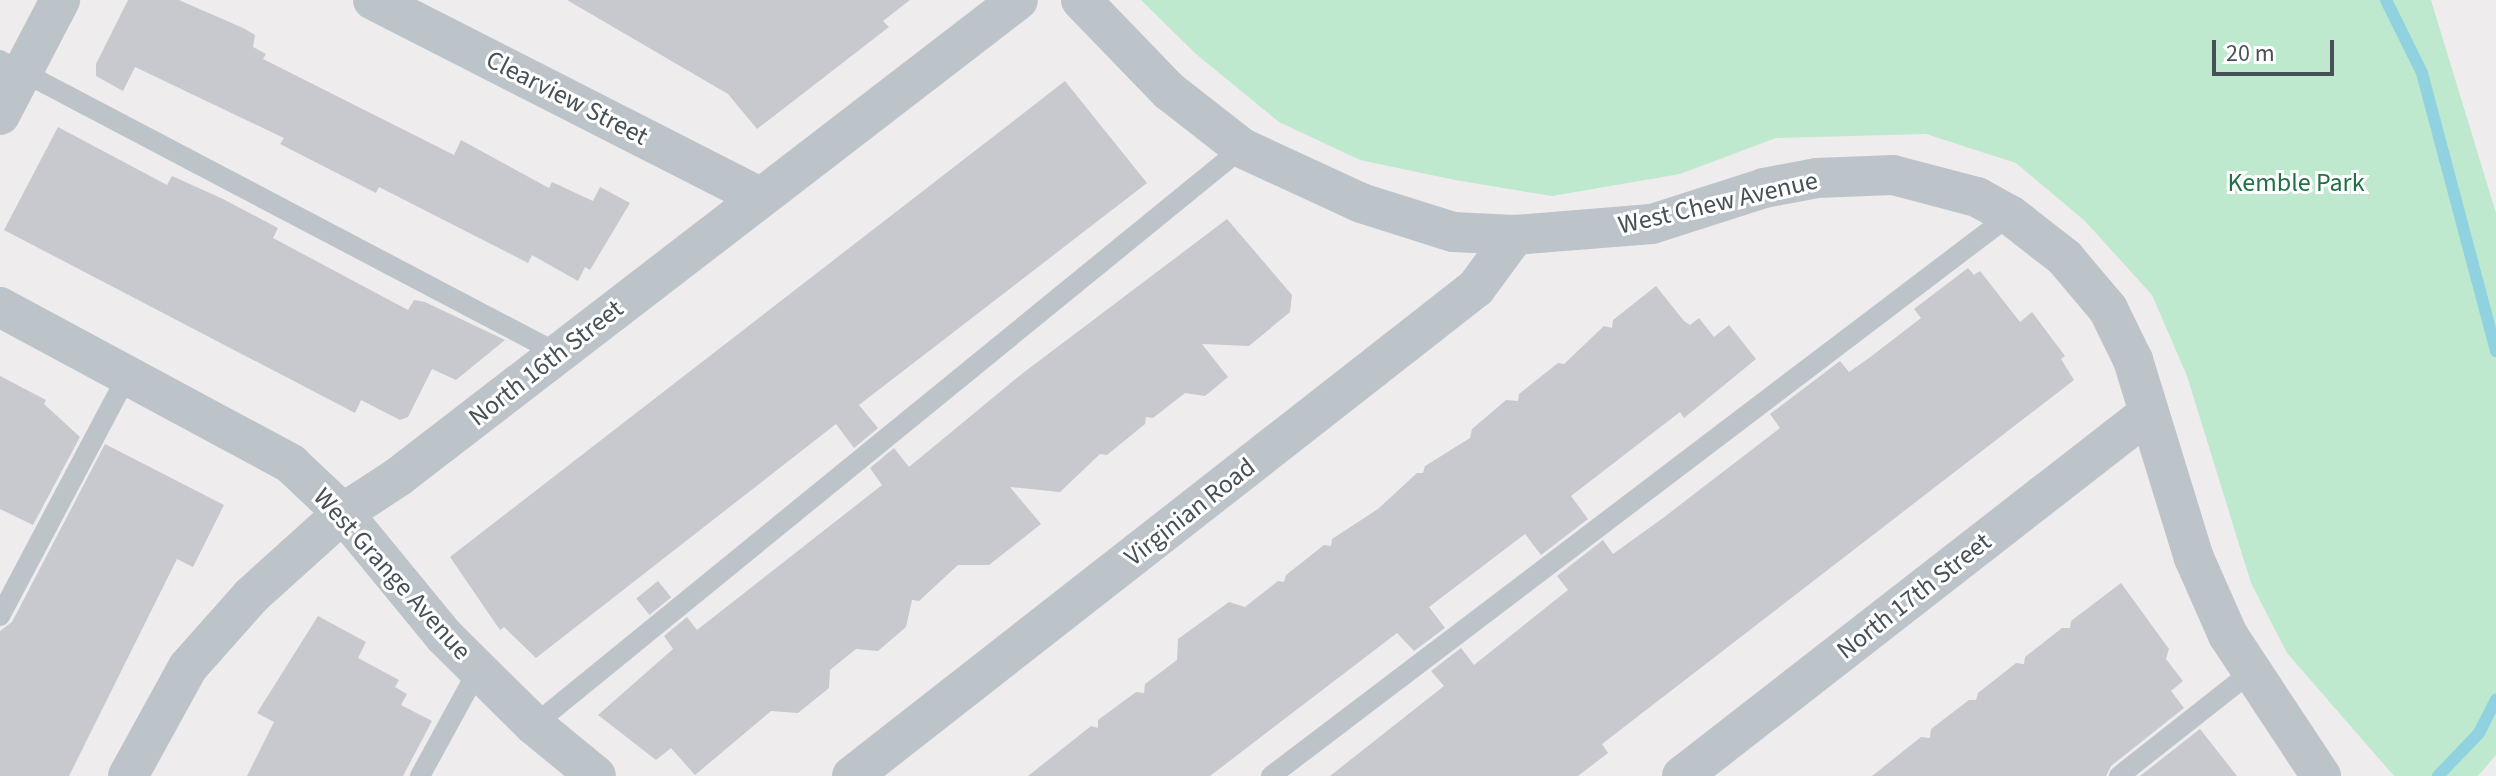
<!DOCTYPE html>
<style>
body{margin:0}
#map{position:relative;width:2496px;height:776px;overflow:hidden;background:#efeced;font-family:"Source Sans 3",sans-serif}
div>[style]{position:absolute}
.green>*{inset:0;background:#bfe9ce}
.stream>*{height:12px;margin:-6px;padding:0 6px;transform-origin:6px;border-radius:6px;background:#91d2e1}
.building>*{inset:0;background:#c7c9cf;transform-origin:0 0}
.service>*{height:20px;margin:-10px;padding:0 10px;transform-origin:10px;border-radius:10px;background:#bcc4ca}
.minor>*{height:40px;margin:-20px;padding:0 20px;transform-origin:20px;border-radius:20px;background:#bcc4ca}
span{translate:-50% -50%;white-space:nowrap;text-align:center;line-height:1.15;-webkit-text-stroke:6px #fff;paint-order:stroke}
.street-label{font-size:26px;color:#475057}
.park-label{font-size:26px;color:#217046}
.scale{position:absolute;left:2212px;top:40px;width:122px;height:36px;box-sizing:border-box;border:4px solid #475057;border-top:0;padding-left:10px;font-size:24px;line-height:28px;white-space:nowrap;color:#475057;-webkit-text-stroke:6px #fff;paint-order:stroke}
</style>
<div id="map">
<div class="green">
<i style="clip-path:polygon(1141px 0,2431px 0,2496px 213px,2496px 755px,2478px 776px,2394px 776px,2287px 653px,2251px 583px,2187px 376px,2152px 295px,2085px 221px,2016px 163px,1926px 134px,1776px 138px,1680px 174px,1552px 196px,1455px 180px,1360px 160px,1279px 122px,1196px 54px)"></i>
</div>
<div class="stream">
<i style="left:2386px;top:0;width:81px;rotate:63.7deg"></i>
<i style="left:2422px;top:73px;width:288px;rotate:75.1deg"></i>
<i style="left:2438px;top:776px;width:59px;rotate:-46.4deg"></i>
<i style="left:2479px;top:733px;width:38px;rotate:-63deg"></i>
</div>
<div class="building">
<i style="clip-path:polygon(128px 0,179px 0,243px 28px,255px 35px,253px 47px,266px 54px,263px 59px,454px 155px,461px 140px,549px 188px,552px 182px,593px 201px,600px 187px,630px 203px,590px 270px,585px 267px,578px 281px,532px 255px,528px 263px,379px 187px,376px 193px,280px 144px,284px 138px,135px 67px,123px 91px,96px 76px,96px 64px)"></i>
<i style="clip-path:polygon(567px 0,910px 0,883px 21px,889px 27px,757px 129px,728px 94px)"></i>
<i style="clip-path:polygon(1065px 81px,1147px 183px,859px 405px,878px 428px,854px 448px,836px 424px,536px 658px,504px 627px,500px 630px,450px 557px)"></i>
<i style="clip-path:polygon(58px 127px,167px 185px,172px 176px,223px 199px,278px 228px,273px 238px,408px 310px,414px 300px,425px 302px,505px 340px,456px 380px,432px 369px,408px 417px,400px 420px,361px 400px,355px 413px,4px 230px)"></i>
<i style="clip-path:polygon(1227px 219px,1292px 295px,1290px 312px,1249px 346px,1202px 344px,1228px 377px,1205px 396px,1185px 393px,1153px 418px,1146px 417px,1145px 424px,1107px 455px,1100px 454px,1060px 492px,1010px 487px,1041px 524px,989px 565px,958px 565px,919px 601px,912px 600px,906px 627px,878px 651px,856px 649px,830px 670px,829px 688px,798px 713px,771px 711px,695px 775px,671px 748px,656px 760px,598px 715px,673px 649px,664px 636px,687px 617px,697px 630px,882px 485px,870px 468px,894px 448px,909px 467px,1023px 373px)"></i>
<i style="clip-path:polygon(1968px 268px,1974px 275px,1980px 271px,2020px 322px,2032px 312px,2065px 356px,2061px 359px,2074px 380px,1602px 744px,1608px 753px,1578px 776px,1330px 776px,1444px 686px,1431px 671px,1461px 648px,1474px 665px,1568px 590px,1557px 576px,1603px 540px,1613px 554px,1663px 518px,1780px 428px,1770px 414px,1840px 361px,1849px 372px,1869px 358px,1921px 318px,1914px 309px)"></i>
<i style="clip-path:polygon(1656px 286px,1684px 321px,1690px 325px,1699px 318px,1714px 337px,1729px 325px,1756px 359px,1684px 418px,1680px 412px,1571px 496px,1588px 519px,1541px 555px,1525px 534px,1429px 607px,1445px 628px,1414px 651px,1397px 633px,1210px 776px,1028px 776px,1091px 726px,1098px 728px,1098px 720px,1136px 692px,1144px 693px,1145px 684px,1177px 660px,1178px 639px,1229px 602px,1245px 607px,1278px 581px,1284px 582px,1286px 575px,1324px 545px,1331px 546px,1332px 539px,1378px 509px,1417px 473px,1423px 473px,1425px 466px,1470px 438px,1472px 429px,1506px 400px,1518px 401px,1519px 394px,1558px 363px,1564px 364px,1604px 326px,1612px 328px,1613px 320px)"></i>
<i style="clip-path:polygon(0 376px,46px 400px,44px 404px,80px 437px,33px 525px,0 509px)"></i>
<i style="clip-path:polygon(105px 444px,224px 505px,193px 567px,177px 559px,69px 776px,0 776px,0 631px,12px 622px)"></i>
<i style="left:658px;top:581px;width:21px;height:28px;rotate:51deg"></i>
<i style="clip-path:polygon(2121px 583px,2169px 649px,2166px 659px,2183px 681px,2171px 691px,2184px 708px,2111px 766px,2106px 776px,1872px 776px,1921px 737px,1930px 738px,1931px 729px,1969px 700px,1976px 700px,1978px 693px,2016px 663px,2024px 664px,2025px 657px,2062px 628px,2070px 628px,2071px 621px)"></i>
<i style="clip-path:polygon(318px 616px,366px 642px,358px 658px,399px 680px,395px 687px,407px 694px,401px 705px,432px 721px,403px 776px,247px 776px,274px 722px,257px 713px)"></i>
<i style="clip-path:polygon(2200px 729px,2237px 776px,2140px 776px)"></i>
</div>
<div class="service">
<i style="left:0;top:60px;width:632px;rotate:27.74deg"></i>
<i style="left:0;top:616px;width:274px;rotate:-62.1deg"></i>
<i style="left:534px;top:725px;width:913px;rotate:-39.18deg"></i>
<i style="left:420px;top:776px;width:121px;rotate:-61.3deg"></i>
<i style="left:1271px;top:776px;width:928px;rotate:-37.2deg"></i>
<i style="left:2119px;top:776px;width:167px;rotate:-38.2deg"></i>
</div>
<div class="minor">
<i style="left:373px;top:0;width:434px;rotate:27deg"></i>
<i style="left:1081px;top:0;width:127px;rotate:46deg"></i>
<i style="left:1169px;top:91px;width:93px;rotate:38deg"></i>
<i style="left:1242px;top:148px;width:131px;rotate:24.8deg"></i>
<i style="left:1361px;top:203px;width:96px;rotate:17.5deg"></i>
<i style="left:1453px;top:232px;width:62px;rotate:2.8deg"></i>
<i style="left:1515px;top:235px;width:137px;rotate:-4.6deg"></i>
<i style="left:1652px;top:224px;width:118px;rotate:-17.8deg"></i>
<i style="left:1764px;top:188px;width:54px;rotate:-10.7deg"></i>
<i style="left:1817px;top:178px;width:76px;rotate:-2.3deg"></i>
<i style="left:1893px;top:175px;width:87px;rotate:14.7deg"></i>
<i style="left:1977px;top:197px;width:38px;rotate:29deg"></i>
<i style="left:2010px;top:215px;width:70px;rotate:38deg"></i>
<i style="left:2065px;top:258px;width:67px;rotate:49.9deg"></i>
<i style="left:2108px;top:309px;width:57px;rotate:63.9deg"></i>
<i style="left:2133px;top:360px;width:207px;rotate:72.9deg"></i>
<i style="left:2194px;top:558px;width:84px;rotate:66.2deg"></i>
<i style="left:2228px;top:635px;width:169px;rotate:56.6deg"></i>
<i style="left:0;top:115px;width:130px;rotate:-62.4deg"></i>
<i style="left:0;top:307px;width:331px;rotate:28.3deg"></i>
<i style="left:291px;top:464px;width:71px;rotate:43.3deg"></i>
<i style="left:343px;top:513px;width:159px;rotate:50.6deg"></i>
<i style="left:444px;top:636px;width:127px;rotate:44.7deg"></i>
<i style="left:534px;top:725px;width:80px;rotate:39.4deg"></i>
<i style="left:128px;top:776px;width:124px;rotate:-61.2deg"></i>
<i style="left:188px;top:667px;width:95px;rotate:-48.4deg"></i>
<i style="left:251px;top:596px;width:124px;rotate:-42.1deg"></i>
<i style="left:343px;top:513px;width:66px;rotate:-33.2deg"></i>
<i style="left:398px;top:477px;width:782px;rotate:-37.57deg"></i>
<i style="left:852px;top:776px;width:792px;rotate:-38.03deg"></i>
<i style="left:1476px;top:288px;width:66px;rotate:-53.7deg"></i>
<i style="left:1682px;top:776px;width:588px;rotate:-37.88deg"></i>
</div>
<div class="street-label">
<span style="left:567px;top:98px;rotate:27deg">Clearview Street</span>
<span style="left:1718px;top:203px;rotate:-13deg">West Chew Avenue</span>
<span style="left:546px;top:363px;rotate:-38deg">North 16th Street</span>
<span style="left:1190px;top:512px;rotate:-38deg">Virginian Road</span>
<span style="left:392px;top:574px;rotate:48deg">West Grange Avenue</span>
<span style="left:1914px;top:596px;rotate:-38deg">North 17th Street</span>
</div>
<div class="park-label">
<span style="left:2296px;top:183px">Kemble Park</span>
</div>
<div class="scale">20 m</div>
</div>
